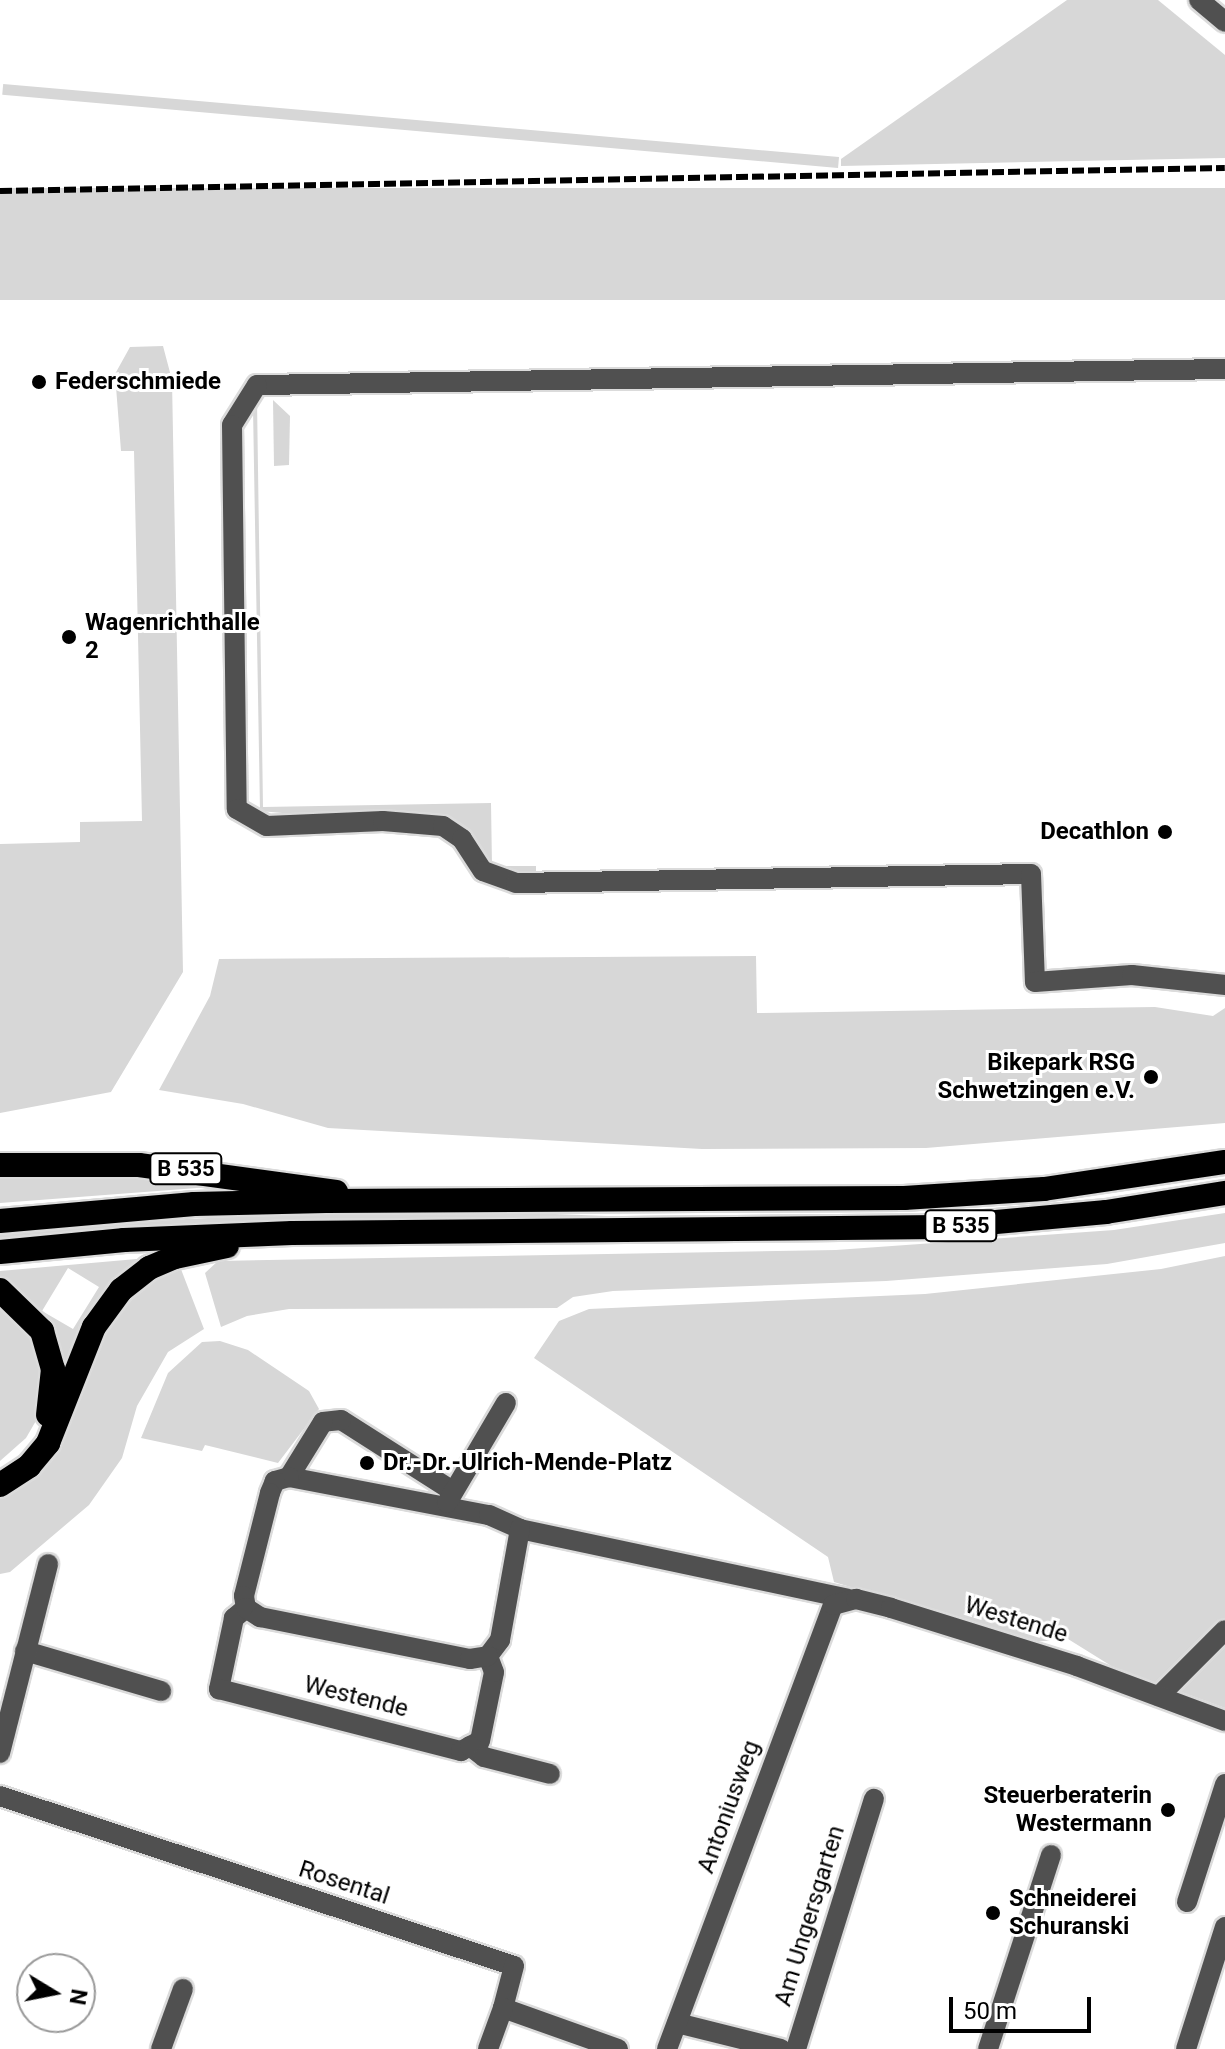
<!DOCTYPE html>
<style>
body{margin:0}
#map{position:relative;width:1225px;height:2049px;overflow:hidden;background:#fff;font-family:Roboto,sans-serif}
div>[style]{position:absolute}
.green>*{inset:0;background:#d7d7d7;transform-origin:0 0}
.roads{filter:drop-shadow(2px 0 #dbdbdb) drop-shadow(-2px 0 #dbdbdb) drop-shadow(0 2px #dbdbdb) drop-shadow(0 -2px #dbdbdb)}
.minor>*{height:20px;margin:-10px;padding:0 10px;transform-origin:10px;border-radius:10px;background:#505050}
.highway>*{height:24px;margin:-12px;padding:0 12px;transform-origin:12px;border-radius:12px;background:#000}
.rail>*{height:6px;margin-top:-3px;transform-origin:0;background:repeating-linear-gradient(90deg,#000 0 12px,transparent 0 16px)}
.dots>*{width:22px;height:22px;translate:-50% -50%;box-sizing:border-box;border:4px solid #fff;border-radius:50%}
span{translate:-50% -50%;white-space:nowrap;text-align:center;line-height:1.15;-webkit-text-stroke:6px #fff;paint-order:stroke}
.shield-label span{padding:2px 6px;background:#fff;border:2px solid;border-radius:6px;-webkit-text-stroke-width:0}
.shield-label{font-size:22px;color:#000;font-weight:700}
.poi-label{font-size:24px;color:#000;font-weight:700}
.left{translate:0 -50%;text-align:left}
.right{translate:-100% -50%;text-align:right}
.street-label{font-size:24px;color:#000}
.north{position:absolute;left:16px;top:1953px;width:80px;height:80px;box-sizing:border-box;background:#fff;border:2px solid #999;border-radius:50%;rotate:100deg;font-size:22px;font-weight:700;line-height:32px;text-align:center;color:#000}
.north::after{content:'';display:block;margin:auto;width:28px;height:36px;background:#000;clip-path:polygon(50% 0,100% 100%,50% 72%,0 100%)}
.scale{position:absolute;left:949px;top:1997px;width:142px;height:36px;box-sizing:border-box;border:4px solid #000;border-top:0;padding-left:10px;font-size:24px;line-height:28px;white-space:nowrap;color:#000;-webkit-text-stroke:6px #fff;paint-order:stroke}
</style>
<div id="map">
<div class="green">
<i style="clip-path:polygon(1067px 0,1158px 0,1225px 55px,1225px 158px,841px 166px,841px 159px)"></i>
<i style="left:839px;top:157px;width:11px;height:839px;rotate:95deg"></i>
<i style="left:1225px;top:188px;width:112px;height:1225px;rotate:90deg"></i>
<i style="clip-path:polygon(163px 346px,172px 380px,183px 972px,111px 1092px,0 1113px,0 844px,80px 842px,80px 822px,142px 821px,134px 451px,121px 451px,115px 374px,130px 347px)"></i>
<i style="clip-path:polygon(257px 400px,263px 807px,491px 803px,492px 866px,536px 866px,536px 877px,494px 873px,460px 829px,260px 811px,253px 408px)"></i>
<i style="clip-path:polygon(273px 400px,290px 416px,289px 465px,274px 466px)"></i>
<i style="clip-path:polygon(756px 956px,757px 1013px,1155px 1007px,1213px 1016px,1225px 1008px,1225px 1123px,926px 1148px,702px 1149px,328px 1128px,243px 1104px,159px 1090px,210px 996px,219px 959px)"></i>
<i style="clip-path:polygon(136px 1172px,223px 1186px,0 1203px,0 1174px)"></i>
<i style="clip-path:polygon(313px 1213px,555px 1214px,684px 1219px,279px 1220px,0 1240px,0 1233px,102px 1223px)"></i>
<i style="clip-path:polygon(1225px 1213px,1225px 1243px,1107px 1264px,886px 1281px,613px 1291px,573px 1297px,557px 1308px,289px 1309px,247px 1316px,221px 1327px,205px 1273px,218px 1261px,836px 1250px,1114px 1230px)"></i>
<i style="clip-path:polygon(1225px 1256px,1225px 1708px,1113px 1667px,1068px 1639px,1032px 1642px,834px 1582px,828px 1557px,534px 1358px,559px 1321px,589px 1309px,925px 1294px,1161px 1269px)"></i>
<i style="clip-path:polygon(evenodd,148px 1258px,66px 1375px,38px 1311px,0 1281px,0 1271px,148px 1258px,68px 1268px,99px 1287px,73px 1329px,42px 1311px,68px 1268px)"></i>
<i style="clip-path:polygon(179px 1264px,204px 1329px,168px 1352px,137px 1406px,122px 1458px,89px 1505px,10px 1572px,0 1574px,0 1495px,32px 1473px,103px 1328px,144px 1280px)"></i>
<i style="clip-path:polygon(0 1300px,30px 1330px,42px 1361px,37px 1419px,26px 1438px,0 1461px)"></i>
<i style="clip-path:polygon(220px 1341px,248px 1350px,309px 1391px,319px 1409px,278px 1463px,205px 1445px,202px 1451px,141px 1438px,168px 1373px,202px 1342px)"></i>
</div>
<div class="roads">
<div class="minor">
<i style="left:1199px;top:0;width:34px;rotate:40deg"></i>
<i style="left:1225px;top:369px;width:968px;rotate:179.05deg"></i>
<i style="left:257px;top:385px;width:47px;rotate:122deg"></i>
<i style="left:232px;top:425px;width:384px;rotate:89.3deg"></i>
<i style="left:237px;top:809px;width:34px;rotate:30deg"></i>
<i style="left:267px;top:826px;width:116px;rotate:-2.5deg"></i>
<i style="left:383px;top:821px;width:60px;rotate:4.8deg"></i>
<i style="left:443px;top:826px;width:23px;rotate:34deg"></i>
<i style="left:462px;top:839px;width:38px;rotate:57deg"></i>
<i style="left:483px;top:871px;width:35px;rotate:20deg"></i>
<i style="left:516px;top:883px;width:515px;rotate:-1deg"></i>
<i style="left:1031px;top:874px;width:108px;rotate:87.9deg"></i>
<i style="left:1035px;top:982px;width:97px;rotate:-4.1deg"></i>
<i style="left:1132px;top:975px;width:94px;rotate:6.1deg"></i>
<i style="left:289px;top:1477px;width:204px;rotate:10.8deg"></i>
<i style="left:489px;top:1515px;width:34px;rotate:24deg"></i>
<i style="left:520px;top:1529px;width:335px;rotate:12deg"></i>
<i style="left:451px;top:1490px;width:130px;rotate:-147.5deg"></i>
<i style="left:341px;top:1420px;width:18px;rotate:174deg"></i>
<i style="left:323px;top:1422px;width:65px;rotate:121.7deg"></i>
<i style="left:289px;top:1477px;width:15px;rotate:164deg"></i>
<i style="left:275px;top:1481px;width:13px;rotate:113deg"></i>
<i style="left:270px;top:1493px;width:106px;rotate:104.2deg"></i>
<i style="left:244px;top:1596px;width:12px;rotate:81deg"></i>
<i style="left:246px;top:1608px;width:16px;rotate:140deg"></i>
<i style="left:234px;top:1618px;width:73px;rotate:101.9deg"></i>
<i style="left:219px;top:1689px;width:250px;rotate:14.4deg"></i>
<i style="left:461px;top:1751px;width:21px;rotate:-28deg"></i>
<i style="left:480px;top:1741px;width:70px;rotate:-78.5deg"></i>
<i style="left:494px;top:1672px;width:17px;rotate:-111deg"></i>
<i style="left:488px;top:1656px;width:20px;rotate:-53deg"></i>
<i style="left:500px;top:1640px;width:113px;rotate:-79.8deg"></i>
<i style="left:447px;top:1503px;width:116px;rotate:-59.5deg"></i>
<i style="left:246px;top:1608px;width:17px;rotate:33deg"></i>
<i style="left:260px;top:1617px;width:214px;rotate:11.3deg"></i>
<i style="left:470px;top:1659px;width:18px;rotate:-9deg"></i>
<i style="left:25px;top:1651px;width:142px;rotate:16.4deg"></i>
<i style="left:1159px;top:1696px;width:93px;rotate:-45deg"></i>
<i style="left:470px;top:1746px;width:18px;rotate:38deg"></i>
<i style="left:484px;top:1757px;width:68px;rotate:14.4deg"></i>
<i style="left:0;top:1753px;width:195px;rotate:-75.7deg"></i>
<i style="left:0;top:1796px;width:541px;rotate:18.3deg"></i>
<i style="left:514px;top:1966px;width:43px;rotate:104.7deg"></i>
<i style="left:503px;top:2008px;width:122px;rotate:19.6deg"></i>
<i style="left:1187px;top:1902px;width:124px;rotate:-72.1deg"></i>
<i style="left:677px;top:2023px;width:107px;rotate:14deg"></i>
<i style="left:161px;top:2049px;width:64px;rotate:-69.9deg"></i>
<i style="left:488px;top:2049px;width:44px;rotate:-69.9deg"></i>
<i style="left:667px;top:2049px;width:474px;rotate:-69.5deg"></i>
<i style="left:833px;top:1605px;width:24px;rotate:-15deg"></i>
<i style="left:856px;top:1599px;width:36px;rotate:14deg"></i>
<i style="left:891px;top:1608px;width:195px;rotate:17.3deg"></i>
<i style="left:1077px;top:1666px;width:158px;rotate:20.4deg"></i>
<i style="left:796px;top:2049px;width:262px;rotate:-72.7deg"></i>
<i style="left:988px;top:2049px;width:204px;rotate:-72deg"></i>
<i style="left:1186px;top:2049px;width:128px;rotate:-72.3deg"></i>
</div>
<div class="highway">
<i style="left:0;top:1165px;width:139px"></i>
<i style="left:139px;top:1165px;width:199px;rotate:7.8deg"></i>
<i style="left:0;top:1221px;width:195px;rotate:-5deg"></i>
<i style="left:194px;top:1204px;width:132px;rotate:-1.3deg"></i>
<i style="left:326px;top:1201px;width:578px;rotate:-0.3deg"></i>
<i style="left:904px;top:1198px;width:140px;rotate:-3.7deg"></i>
<i style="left:1044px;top:1189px;width:183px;rotate:-8.5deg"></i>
<i style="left:0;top:1252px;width:125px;rotate:-5.5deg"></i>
<i style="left:124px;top:1240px;width:168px;rotate:-2.4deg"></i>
<i style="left:292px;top:1233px;width:649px;rotate:-0.53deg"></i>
<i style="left:941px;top:1227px;width:166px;rotate:-5.2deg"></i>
<i style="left:1106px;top:1212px;width:121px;rotate:-9.1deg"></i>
<i style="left:0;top:1290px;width:59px;rotate:44.3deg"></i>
<i style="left:42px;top:1331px;width:40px;rotate:74deg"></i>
<i style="left:53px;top:1369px;width:46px;rotate:96.2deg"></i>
<i style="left:0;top:1485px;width:35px;rotate:-33deg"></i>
<i style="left:29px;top:1466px;width:30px;rotate:-50deg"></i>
<i style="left:48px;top:1443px;width:125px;rotate:-68.4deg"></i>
<i style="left:94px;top:1327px;width:46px;rotate:-53.9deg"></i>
<i style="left:121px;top:1290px;width:36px;rotate:-38deg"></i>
<i style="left:149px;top:1268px;width:28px;rotate:-23deg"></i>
<i style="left:175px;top:1257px;width:53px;rotate:-11.9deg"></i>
</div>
</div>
<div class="rail">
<i style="left:0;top:191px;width:1225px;rotate:-1.08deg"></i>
</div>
<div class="dots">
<i style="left:39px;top:382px;background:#000"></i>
<i style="left:69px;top:637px;background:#000"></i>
<i style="left:1165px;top:832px;background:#000"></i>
<i style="left:1151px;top:1077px;background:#000"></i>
<i style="left:367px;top:1463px;background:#000"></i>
<i style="left:1168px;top:1810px;background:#000"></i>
<i style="left:993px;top:1913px;background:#000"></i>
</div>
<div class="shield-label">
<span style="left:186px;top:1169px">B 535</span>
<span style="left:961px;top:1226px">B 535</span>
</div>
<div class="poi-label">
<span class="left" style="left:55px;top:382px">Federschmiede</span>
<span class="left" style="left:85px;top:637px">Wagenrichthalle<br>2</span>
<span class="right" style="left:1149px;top:832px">Decathlon</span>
<span class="right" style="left:1135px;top:1077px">Bikepark RSG<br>Schwetzingen e.V.</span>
<span class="left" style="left:383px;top:1463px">Dr.-Dr.-Ulrich-Mende-Platz</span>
<span class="right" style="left:1152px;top:1810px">Steuerberaterin<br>Westermann</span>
<span class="left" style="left:1009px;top:1913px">Schneiderei<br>Schuranski</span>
</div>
<div class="street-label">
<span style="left:1016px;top:1620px;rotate:17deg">Westende</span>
<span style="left:356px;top:1697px;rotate:14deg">Westende</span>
<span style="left:729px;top:1807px;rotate:-70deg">Antoniusweg</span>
<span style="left:344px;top:1883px;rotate:18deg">Rosental</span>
<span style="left:810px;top:1916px;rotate:-73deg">Am Ungersgarten</span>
</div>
<div class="north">N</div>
<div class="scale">50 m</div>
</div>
